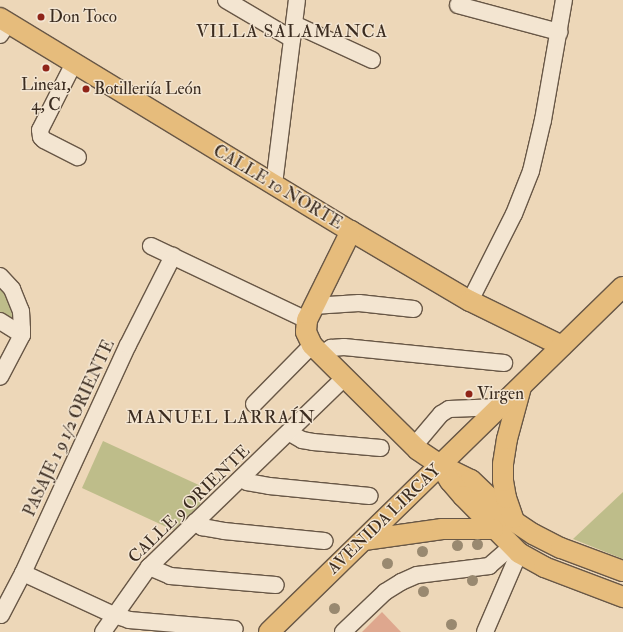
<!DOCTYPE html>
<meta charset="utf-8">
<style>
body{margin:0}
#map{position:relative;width:623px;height:632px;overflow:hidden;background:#edd7b8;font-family:"IM FELL Double Pica",serif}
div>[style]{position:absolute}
.green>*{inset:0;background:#bebd8a}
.building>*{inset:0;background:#dea78e}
.roads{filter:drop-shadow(1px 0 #685746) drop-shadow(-1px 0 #685746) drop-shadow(0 1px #685746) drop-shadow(0 -1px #685746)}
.minor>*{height:16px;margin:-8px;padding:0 8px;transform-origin:8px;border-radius:8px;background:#f3e5d1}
.major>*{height:20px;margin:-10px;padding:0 10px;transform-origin:10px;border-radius:10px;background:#e6bc7c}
.trees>*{width:11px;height:11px;margin:-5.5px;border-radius:50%;background:#998970}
.dots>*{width:11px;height:11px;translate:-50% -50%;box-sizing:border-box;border:2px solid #f3e5d1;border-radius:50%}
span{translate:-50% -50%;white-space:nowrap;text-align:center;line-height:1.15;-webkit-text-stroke:3px #f3e5d1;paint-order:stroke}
.poi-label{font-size:17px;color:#3b2c20}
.left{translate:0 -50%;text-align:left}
.street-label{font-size:17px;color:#3b2c20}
.neighbourhood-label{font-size:18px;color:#3b2c20;letter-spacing:1px}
</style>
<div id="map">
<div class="green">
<i style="clip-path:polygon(0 282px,2px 284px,17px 329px,0 318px)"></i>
<i style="clip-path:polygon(103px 441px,201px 486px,200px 505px,173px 530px,82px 488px)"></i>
<i style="clip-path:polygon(623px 492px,623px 559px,573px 539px)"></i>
</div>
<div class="building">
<i style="clip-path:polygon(382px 612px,401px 632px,362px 632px)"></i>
</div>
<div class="roads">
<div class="minor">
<i style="left:226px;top:0;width:77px;rotate:30.6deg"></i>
<i style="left:458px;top:5px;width:105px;rotate:15deg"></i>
<i style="left:294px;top:24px;width:86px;rotate:24.8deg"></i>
<i style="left:0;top:35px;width:14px;rotate:-56deg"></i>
<i style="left:74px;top:63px;width:75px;rotate:116.9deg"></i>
<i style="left:40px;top:130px;width:7px;rotate:82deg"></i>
<i style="left:41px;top:137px;width:4px;rotate:45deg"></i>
<i style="left:44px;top:140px;width:38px;rotate:27deg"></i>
<i style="left:274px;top:184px;width:185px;rotate:-82.9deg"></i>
<i style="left:151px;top:246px;width:173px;rotate:25.4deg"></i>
<i style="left:0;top:276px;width:18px;rotate:47deg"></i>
<i style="left:12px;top:289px;width:24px;rotate:68deg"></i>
<i style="left:21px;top:311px;width:18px;rotate:87deg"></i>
<i style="left:22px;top:329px;width:6px;rotate:90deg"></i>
<i style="left:22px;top:335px;width:47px;rotate:117.6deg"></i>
<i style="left:470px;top:301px;width:97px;rotate:-63.2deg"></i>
<i style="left:514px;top:214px;width:46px;rotate:-68.4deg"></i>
<i style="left:531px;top:171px;width:52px;rotate:-76.8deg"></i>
<i style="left:543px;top:120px;width:122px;rotate:-80.1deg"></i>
<i style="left:313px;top:306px;width:46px;rotate:-3.7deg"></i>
<i style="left:359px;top:303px;width:55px;rotate:6.2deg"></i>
<i style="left:0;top:321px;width:26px;rotate:32deg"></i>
<i style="left:322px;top:354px;width:11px;rotate:-34deg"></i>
<i style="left:331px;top:348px;width:13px;rotate:-4deg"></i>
<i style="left:344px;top:347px;width:161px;rotate:5.7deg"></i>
<i style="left:254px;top:404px;width:83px;rotate:-45.5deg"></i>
<i style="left:290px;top:433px;width:14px;rotate:30deg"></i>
<i style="left:302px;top:440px;width:11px;rotate:10deg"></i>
<i style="left:313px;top:442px;width:68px;rotate:5deg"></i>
<i style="left:414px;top:446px;width:42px;rotate:-49.8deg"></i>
<i style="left:441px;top:414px;width:9px;rotate:-32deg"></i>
<i style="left:449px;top:409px;width:51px;rotate:-2.2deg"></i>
<i style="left:242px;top:478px;width:6px;rotate:39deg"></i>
<i style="left:247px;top:482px;width:22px;rotate:10deg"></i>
<i style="left:269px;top:486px;width:101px;rotate:5.7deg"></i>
<i style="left:195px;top:522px;width:9px;rotate:36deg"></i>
<i style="left:202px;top:527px;width:22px;rotate:10deg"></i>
<i style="left:224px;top:531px;width:101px;rotate:5.7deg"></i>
<i style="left:149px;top:567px;width:23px;rotate:23deg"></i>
<i style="left:170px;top:576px;width:106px;rotate:4.9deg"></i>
<i style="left:23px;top:573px;width:100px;rotate:24.8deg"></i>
<i style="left:114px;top:615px;width:16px;rotate:18deg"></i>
<i style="left:129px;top:620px;width:106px;rotate:4.9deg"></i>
<i style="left:1px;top:615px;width:47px;rotate:-62.4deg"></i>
<i style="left:23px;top:573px;width:251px;rotate:-65.3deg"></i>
<i style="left:128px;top:345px;width:100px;rotate:-63.2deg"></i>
<i style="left:103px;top:632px;width:80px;rotate:-54.7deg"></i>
<i style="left:149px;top:567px;width:272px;rotate:-44.1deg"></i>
<i style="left:343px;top:632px;width:58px;rotate:-43.6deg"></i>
<i style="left:385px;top:592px;width:19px;rotate:-32deg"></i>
<i style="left:401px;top:582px;width:17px;rotate:-24deg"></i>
<i style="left:417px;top:575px;width:73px;rotate:-7.1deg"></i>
<i style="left:489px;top:566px;width:29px;rotate:-41deg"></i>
<i style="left:485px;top:632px;width:86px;rotate:-66.7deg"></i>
</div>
<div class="major">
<i style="left:0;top:18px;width:411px;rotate:31.3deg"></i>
<i style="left:351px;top:231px;width:138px;rotate:30.5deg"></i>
<i style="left:470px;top:301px;width:102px;rotate:26.1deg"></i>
<i style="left:351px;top:231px;width:99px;rotate:116.3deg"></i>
<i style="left:307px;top:320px;width:12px;rotate:95deg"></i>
<i style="left:306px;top:332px;width:14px;rotate:65deg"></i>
<i style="left:312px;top:345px;width:149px;rotate:44.7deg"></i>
<i style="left:418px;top:450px;width:27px;rotate:34deg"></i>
<i style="left:440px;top:465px;width:34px;rotate:26deg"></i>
<i style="left:471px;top:480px;width:61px;rotate:43.7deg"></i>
<i style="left:515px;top:522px;width:22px;rotate:34deg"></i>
<i style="left:533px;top:534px;width:31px;rotate:27deg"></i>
<i style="left:561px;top:548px;width:66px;rotate:20.4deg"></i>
<i style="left:440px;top:465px;width:19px;rotate:58deg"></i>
<i style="left:450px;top:481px;width:20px;rotate:49deg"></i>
<i style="left:463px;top:496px;width:80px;rotate:45.5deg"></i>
<i style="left:519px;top:553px;width:29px;rotate:29deg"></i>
<i style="left:544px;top:567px;width:85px;rotate:20.8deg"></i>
<i style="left:513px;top:518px;width:21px;rotate:-109deg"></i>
<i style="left:506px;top:498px;width:17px;rotate:-100deg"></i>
<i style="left:503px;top:481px;width:17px;rotate:-90deg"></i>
<i style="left:503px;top:464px;width:25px;rotate:-81deg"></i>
<i style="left:507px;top:439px;width:54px;rotate:-74.9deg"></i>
<i style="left:364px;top:540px;width:79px;rotate:-8deg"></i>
<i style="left:442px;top:529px;width:51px"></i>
<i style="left:269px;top:632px;width:494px;rotate:-44.3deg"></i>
</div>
</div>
<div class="trees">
<i style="left:477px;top:544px"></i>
<i style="left:457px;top:545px"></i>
<i style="left:422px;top:551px"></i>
<i style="left:387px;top:563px"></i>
<i style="left:472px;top:580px"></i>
<i style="left:423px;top:591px"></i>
<i style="left:334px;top:608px"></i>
<i style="left:451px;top:624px"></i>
</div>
<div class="dots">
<i style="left:41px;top:17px;background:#8f2418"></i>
<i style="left:46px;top:68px;background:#8f2418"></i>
<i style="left:86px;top:89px;background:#8f2418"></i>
<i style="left:469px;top:394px;background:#8f2418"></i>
</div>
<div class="poi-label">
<span class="left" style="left:49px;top:17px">Don Toco</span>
<span style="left:46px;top:95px">Linea1,<br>4, C</span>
<span class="left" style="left:94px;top:89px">Botilleriía León</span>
<span class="left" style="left:477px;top:394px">Virgen</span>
</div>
<div class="street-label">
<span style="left:278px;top:187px;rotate:31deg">CALLE 10 NORTE</span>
<span style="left:69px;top:428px;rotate:-65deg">PASAJE 1 9 1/2 ORIENTE</span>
<span style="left:189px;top:504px;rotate:-44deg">CALLE 9 ORIENTE</span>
<span style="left:384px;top:519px;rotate:-44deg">AVENIDA LIRCAY</span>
</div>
<div class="neighbourhood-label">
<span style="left:292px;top:32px">VILLA SALAMANCA</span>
<span style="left:221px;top:418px">MANUEL LARRAÍN</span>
</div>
</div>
